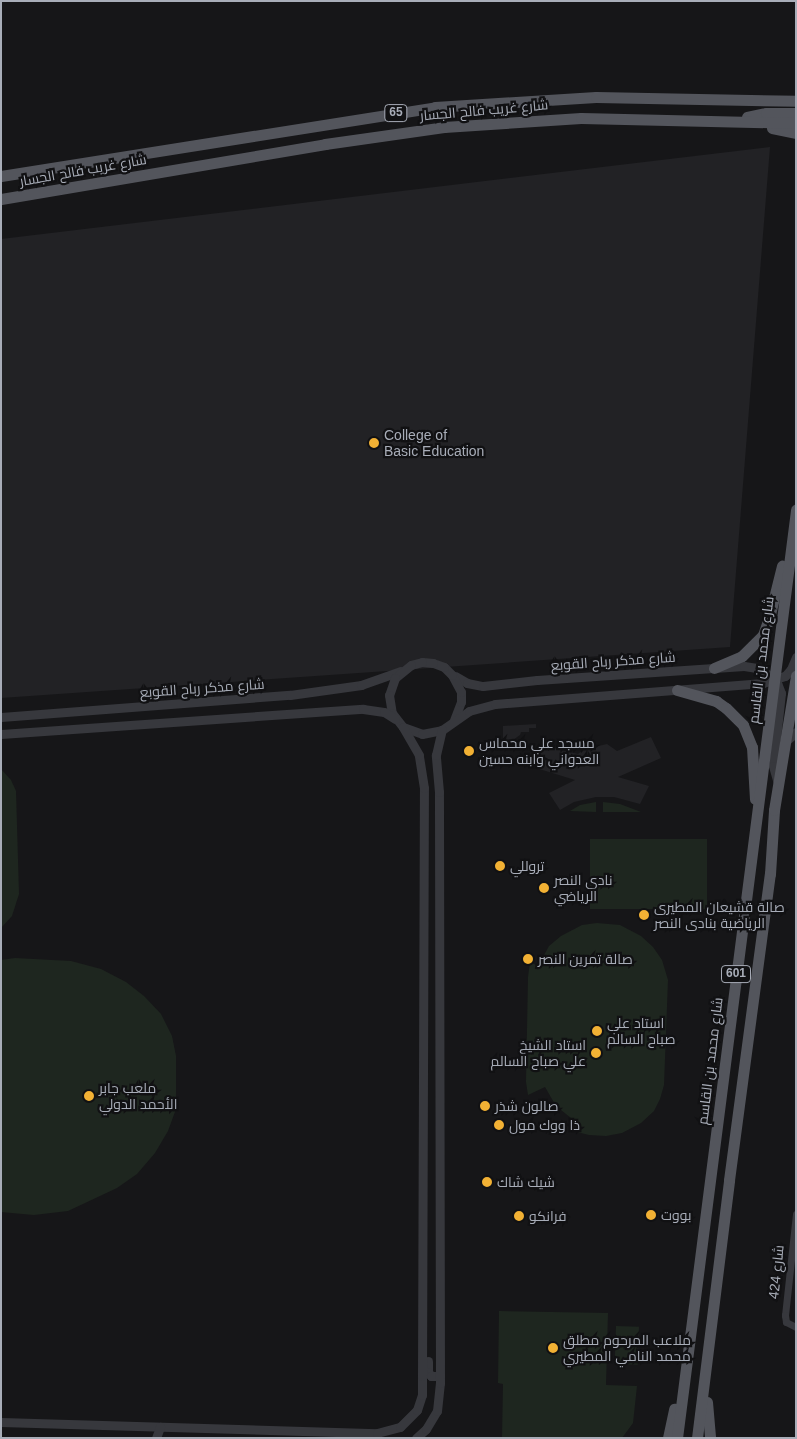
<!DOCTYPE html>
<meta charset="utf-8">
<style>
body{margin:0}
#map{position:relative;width:797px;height:1439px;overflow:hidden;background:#161618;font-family:Arial,Cairo,sans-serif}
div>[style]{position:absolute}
.built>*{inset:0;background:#222225}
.green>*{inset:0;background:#1e261f;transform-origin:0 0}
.minor>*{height:7px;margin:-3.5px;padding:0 3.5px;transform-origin:3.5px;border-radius:3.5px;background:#37383d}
.tertiary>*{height:9px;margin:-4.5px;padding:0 4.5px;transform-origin:4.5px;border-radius:4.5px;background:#37383d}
.primary>*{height:11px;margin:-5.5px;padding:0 5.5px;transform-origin:5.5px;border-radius:5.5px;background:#53555c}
.dots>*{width:14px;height:14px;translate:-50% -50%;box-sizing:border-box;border:2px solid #111113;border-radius:50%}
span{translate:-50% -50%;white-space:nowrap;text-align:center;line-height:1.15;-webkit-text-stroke:4.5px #111113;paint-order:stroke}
.shield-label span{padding:1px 4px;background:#111113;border:1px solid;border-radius:4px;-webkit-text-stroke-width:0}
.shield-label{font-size:12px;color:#a8adb8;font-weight:700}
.street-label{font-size:14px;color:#a8adb8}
.poi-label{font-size:14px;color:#a8adb8}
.left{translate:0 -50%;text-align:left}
.right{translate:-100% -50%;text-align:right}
.frame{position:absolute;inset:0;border:2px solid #a8adb8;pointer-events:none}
</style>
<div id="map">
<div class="built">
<i style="clip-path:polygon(770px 147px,730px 647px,1px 698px,1px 239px)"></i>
<i style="clip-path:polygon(536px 724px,536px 728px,529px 728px,529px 732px,521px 732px,520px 735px,510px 742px,503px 742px,503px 726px)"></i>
<i style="clip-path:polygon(651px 737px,661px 758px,618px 777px,649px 786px,640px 804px,614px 797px,596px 797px,574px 802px,560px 810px,549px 793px,575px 780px,536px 768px,542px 745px,578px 754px,589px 745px,590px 748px,607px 744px,617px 751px)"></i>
</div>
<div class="green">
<i style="clip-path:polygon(1px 769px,11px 780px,16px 791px,19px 894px,12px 916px,1px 928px)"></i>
<i style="clip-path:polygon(596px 802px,596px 812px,570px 811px,580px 805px)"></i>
<i style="clip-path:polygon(603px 802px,620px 804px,641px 812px,603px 812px)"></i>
<i style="left:590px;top:839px;width:117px;height:70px"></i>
<i style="clip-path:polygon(597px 923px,620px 925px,641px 936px,653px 947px,662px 960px,668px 980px,664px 1085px,660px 1099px,654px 1111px,641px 1123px,622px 1133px,606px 1136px,589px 1135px,573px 1131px,576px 1122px,556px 1106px,545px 1087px,528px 1095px,526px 1082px,528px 977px,530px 962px,538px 966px,549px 946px,561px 936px,582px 925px)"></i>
<i style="clip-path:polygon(15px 958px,71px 961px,101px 969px,126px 982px,144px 996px,161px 1014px,172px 1036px,176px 1056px,176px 1109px,168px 1131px,155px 1153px,137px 1174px,117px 1188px,68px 1211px,34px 1215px,1px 1212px,1px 960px)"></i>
<i style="clip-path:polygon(499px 1311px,608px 1313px,606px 1385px,637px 1386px,633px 1423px,622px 1438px,502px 1438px,503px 1384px,498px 1383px)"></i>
<i style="left:616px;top:1326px;width:23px;height:38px;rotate:2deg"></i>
</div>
<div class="minor">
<i style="left:796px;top:1214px;width:102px;rotate:96.2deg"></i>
<i style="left:785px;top:1315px;width:7px;rotate:82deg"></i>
<i style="left:786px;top:1322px;width:11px;rotate:27deg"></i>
</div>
<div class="tertiary">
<i style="left:455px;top:676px;width:14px;rotate:30deg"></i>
<i style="left:467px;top:683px;width:16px;rotate:11deg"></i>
<i style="left:483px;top:686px;width:54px;rotate:-6.3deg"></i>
<i style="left:537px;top:680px;width:177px;rotate:-3.9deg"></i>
<i style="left:714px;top:668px;width:30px;rotate:-4deg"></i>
<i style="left:744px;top:666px;width:18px;rotate:9deg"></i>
<i style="left:762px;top:669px;width:21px;rotate:43deg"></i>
<i style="left:777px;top:683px;width:11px;rotate:68deg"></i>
<i style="left:781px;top:693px;width:73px;rotate:96.3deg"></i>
<i style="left:773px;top:766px;width:19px;rotate:74deg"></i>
<i style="left:1px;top:717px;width:290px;rotate:-4.4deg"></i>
<i style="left:290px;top:695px;width:72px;rotate:-8deg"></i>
<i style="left:361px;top:685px;width:42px;rotate:-19.3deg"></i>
<i style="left:454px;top:720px;width:19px;rotate:-69deg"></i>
<i style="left:461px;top:702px;width:10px;rotate:-90deg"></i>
<i style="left:461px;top:692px;width:19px;rotate:-118deg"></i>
<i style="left:452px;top:675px;width:11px;rotate:-135deg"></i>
<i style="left:444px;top:667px;width:12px;rotate:-160deg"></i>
<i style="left:433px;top:663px;width:11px;rotate:-175deg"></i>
<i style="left:422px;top:662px;width:11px;rotate:165deg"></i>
<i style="left:411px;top:665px;width:21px;rotate:141deg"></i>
<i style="left:395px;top:678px;width:18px;rotate:109deg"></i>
<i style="left:389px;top:695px;width:18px;rotate:81deg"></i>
<i style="left:392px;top:713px;width:18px;rotate:52deg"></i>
<i style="left:403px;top:727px;width:20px;rotate:20deg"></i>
<i style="left:422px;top:734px;width:20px;rotate:-11deg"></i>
<i style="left:442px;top:730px;width:33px;rotate:-35deg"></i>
<i style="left:469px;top:711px;width:27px;rotate:-15deg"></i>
<i style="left:495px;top:704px;width:269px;rotate:-4.5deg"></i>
<i style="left:763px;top:683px;width:23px;rotate:-18deg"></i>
<i style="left:785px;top:676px;width:9px;rotate:-49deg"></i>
<i style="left:791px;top:669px;width:13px;rotate:-67deg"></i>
<i style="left:1px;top:734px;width:363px;rotate:-4deg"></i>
<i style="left:363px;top:709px;width:21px;rotate:8deg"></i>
<i style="left:384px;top:712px;width:13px;rotate:32deg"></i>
<i style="left:785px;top:742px;width:15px;rotate:-42deg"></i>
<i style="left:428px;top:1361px;width:11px;rotate:90deg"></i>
<i style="left:428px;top:1372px;width:5px;rotate:53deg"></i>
<i style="left:431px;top:1376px;width:9px"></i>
<i style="left:1px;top:1422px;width:376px;rotate:1.7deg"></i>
<i style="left:377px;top:1433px;width:24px;rotate:-15deg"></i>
<i style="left:400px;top:1427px;width:24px;rotate:-45deg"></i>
<i style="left:417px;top:1410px;width:16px;rotate:-72deg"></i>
<i style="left:422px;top:1395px;width:19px;rotate:-90deg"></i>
<i style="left:422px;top:1376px;width:588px;rotate:-89.81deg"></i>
<i style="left:424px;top:788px;width:33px;rotate:-99deg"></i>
<i style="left:419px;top:755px;width:32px;rotate:-120deg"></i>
<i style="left:156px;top:1438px;width:12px;rotate:-70deg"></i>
<i style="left:416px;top:1438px;width:13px;rotate:-42deg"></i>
<i style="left:426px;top:1429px;width:21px;rotate:-59deg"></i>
<i style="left:437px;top:1411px;width:28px;rotate:-84deg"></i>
<i style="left:440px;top:1383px;width:591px;rotate:-90.1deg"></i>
<i style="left:439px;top:792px;width:37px;rotate:-95deg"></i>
<i style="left:436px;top:755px;width:26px;rotate:-77deg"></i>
</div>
<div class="primary">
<i style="left:747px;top:117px;width:19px;rotate:-12deg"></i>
<i style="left:766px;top:113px;width:30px"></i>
<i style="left:772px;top:128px;width:25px;rotate:12deg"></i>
<i style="left:1px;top:176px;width:439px;rotate:-9deg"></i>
<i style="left:435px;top:107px;width:161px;rotate:-3.6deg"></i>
<i style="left:596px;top:97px;width:200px;rotate:1.1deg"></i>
<i style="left:1px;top:199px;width:329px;rotate:-9.6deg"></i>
<i style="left:325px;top:144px;width:120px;rotate:-8.1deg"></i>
<i style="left:444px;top:127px;width:137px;rotate:-3.8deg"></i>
<i style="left:581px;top:118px;width:215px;rotate:1.3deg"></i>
<i style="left:714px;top:668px;width:30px;rotate:-23deg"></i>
<i style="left:742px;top:656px;width:30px;rotate:-45deg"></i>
<i style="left:763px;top:635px;width:18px;rotate:-71deg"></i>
<i style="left:769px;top:618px;width:54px;rotate:-76deg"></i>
<i style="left:677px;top:690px;width:41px;rotate:15.8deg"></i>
<i style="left:716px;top:701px;width:12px;rotate:35deg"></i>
<i style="left:726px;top:708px;width:24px;rotate:45deg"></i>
<i style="left:743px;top:725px;width:24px;rotate:68deg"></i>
<i style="left:752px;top:747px;width:52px;rotate:86.7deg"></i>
<i style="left:707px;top:1402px;width:36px;rotate:85deg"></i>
<i style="left:668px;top:1438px;width:30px;rotate:-78deg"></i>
<i style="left:677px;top:1438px;width:936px;rotate:-82.69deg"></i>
<i style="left:697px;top:1438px;width:260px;rotate:-82.9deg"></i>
<i style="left:729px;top:1180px;width:309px;rotate:-82.4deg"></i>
<i style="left:770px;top:874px;width:64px;rotate:-86.4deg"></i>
<i style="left:774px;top:810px;width:136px;rotate:-80.7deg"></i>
</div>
<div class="dots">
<i style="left:374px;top:443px;background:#f2b134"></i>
<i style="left:469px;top:751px;background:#f2b134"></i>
<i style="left:500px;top:866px;background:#f2b134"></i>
<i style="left:544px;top:888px;background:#f2b134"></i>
<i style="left:644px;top:915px;background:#f2b134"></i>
<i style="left:528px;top:959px;background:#f2b134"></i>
<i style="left:597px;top:1031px;background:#f2b134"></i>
<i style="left:596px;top:1053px;background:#f2b134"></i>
<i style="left:89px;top:1096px;background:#f2b134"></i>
<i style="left:485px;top:1106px;background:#f2b134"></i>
<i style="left:499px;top:1125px;background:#f2b134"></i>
<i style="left:487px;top:1182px;background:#f2b134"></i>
<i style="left:651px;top:1215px;background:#f2b134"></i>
<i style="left:519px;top:1216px;background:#f2b134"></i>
<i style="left:553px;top:1348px;background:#f2b134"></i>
</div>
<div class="shield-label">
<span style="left:396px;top:113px">65</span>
<span style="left:736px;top:974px">601</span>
</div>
<div class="street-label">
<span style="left:484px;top:110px;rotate:-5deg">شارع غريب فالح الجسار</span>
<span style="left:83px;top:170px;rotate:-10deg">شارع غريب فالح الجسار</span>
<span style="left:761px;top:660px;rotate:-83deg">شارع محمد بن القاسم</span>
<span style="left:613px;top:661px;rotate:-4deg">شارع مذكر رباح القوبع</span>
<span style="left:202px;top:688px;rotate:-4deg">شارع مذكر رباح القوبع</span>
<span style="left:710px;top:1061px;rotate:-83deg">شارع محمد بن القاسم</span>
<span style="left:776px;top:1272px;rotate:-84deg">شارع 424</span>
</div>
<div class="poi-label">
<span class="left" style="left:384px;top:443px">College of<br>Basic Education</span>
<span class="left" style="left:479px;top:751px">مسجد علي محماس<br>العدواني وابنه حسين</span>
<span class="left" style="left:510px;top:866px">تروللي</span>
<span class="left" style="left:554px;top:888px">نادي النصر<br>الرياضي</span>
<span class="left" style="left:654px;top:915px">صالة قشيعان المطيرى<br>الرياضية بنادى النصر</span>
<span class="left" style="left:538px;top:959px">صالة تمرين النصر</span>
<span class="left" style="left:607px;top:1031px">استاد علي<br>صباح السالم</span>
<span class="right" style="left:586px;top:1053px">استاد الشيخ<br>علي صباح السالم</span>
<span class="left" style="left:99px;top:1096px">ملعب جابر<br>الأحمد الدولي</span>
<span class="left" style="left:495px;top:1106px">صالون شذر</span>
<span class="left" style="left:509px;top:1125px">ذا ووك مول</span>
<span class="left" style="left:497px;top:1182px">شيك شاك</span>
<span class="left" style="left:661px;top:1215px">بووت</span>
<span class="left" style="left:529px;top:1216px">فرانكو</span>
<span class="left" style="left:563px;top:1348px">ملاعب المرحوم مطلق<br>محمد النامي المطيري</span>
</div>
<div class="frame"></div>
</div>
